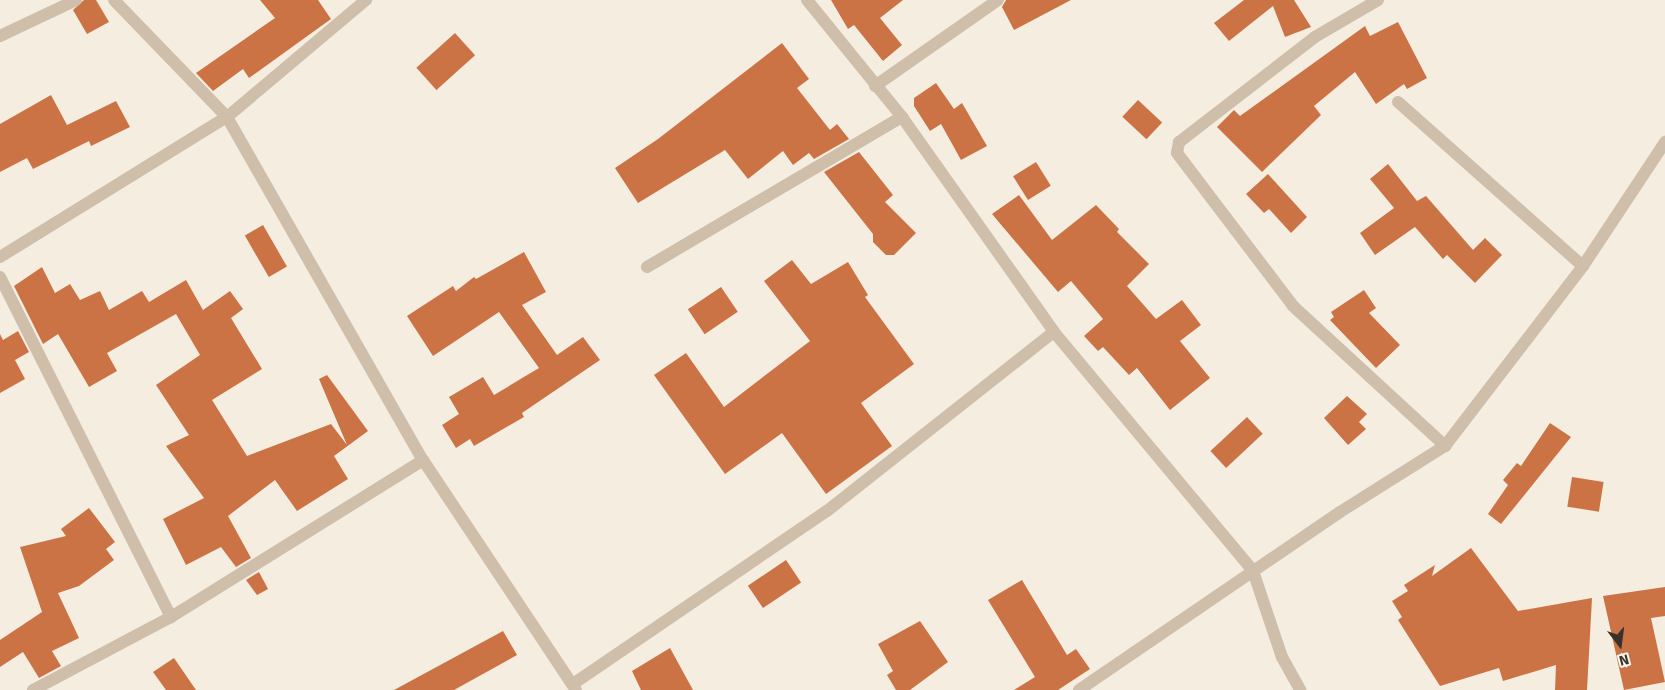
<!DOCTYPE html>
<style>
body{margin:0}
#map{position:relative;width:1665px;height:690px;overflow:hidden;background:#f4ede0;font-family:Signika,sans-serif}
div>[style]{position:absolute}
.building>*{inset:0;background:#cc7346;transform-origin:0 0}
.minor>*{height:12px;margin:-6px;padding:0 6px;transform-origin:6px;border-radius:6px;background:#cebeaa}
span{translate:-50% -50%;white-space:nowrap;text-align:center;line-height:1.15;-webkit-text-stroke:4.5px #fbf6ed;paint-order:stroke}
.north{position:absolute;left:1595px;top:620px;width:50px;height:50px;-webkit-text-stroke:4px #fbf6ed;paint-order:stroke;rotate:165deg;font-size:14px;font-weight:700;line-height:20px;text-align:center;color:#3b312a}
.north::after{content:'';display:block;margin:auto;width:18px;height:22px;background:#3b312a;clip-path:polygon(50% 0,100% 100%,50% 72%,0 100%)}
</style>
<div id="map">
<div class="building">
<i style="clip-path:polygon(84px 0,96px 0,109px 22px,87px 34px,73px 10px)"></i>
<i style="clip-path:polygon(260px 0,318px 0,331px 19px,249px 78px,243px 69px,213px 91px,196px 73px,275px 18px)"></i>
<i style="clip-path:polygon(831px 0,903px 0,880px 18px,902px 45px,883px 61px,854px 25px,848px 29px)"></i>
<i style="clip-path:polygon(1006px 0,1071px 0,1014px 30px,1002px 7px)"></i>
<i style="clip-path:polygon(1244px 0,1294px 0,1311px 27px,1285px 37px,1273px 6px,1229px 41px,1214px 23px)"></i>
<i style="clip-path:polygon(1398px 22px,1427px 78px,1407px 89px,1404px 84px,1376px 104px,1355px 72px,1314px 106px,1321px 115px,1262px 172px,1217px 127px,1234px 110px,1240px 116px,1365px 26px,1370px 36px)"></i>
<i style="left:455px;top:33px;width:30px;height:52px;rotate:48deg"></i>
<i style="clip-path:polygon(782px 43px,809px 79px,797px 88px,830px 130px,837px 124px,849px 139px,814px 159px,809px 153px,793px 165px,783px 151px,748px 179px,725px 150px,638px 203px,615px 168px,658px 139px)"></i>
<i style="clip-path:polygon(936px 83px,954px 109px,962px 103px,987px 146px,961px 160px,941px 124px,930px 131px,914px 106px,914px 98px)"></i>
<i style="clip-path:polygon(51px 95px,67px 125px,116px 101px,130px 127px,91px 146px,89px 141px,33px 169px,27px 158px,0 172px,0 124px)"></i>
<i style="left:1138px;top:100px;width:33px;height:23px;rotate:43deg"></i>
<i style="clip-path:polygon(859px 152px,893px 195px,885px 202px,916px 233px,894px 255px,886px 255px,873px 242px,873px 234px,824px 172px)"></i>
<i style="left:1036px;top:162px;width:28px;height:27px;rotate:58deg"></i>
<i style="clip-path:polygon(1388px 164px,1417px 201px,1426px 196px,1473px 250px,1485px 238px,1502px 255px,1475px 283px,1447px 255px,1443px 259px,1415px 227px,1375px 255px,1360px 233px,1394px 208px,1370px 179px)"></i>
<i style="clip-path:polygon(1268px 174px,1307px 217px,1291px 233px,1269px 209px,1264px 213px,1246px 194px)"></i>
<i style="clip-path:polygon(1019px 195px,1052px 240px,1096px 205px,1119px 229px,1117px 232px,1149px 264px,1127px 286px,1156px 319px,1182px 300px,1201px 325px,1180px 341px,1210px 378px,1170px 410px,1137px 368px,1129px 375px,1103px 347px,1098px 351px,1084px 336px,1103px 319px,1071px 281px,1058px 292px,992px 214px)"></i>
<i style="left:263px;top:225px;width:48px;height:21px;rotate:60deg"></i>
<i style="clip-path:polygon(524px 252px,546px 292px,522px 305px,557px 355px,583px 337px,600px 360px,522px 413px,524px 417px,474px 446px,470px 439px,456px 448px,442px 425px,459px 414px,449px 397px,483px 377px,494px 395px,539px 368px,499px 312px,433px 356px,407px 316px,453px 286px,456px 291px,474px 277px,476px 279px)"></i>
<i style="clip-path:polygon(792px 260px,811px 284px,848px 262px,868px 295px,865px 297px,914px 364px,861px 403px,892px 446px,826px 494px,782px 433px,725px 474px,654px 375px,686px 353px,724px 407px,810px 341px,764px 281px)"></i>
<i style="clip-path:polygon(42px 267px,55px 293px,70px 284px,80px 300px,100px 291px,109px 310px,142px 291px,149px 302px,186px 280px,203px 310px,230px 291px,243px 309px,231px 318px,262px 369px,212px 400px,247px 456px,331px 424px,347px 445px,319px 379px,327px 375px,368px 431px,334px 456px,348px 479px,297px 511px,275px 480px,228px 516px,251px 558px,236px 567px,221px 547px,186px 565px,163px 519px,204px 498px,166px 446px,189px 435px,156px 385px,200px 355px,176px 314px,107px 353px,117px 371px,89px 387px,58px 334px,43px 344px,14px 286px)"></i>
<i style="left:721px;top:287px;width:30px;height:40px;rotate:56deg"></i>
<i style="clip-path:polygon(1364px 290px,1376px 308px,1369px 313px,1400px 345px,1376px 368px,1330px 320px,1334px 317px,1331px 312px)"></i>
<i style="clip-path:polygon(18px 331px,29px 352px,15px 360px,25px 379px,0 393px,0 334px,3px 340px)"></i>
<i style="clip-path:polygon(1347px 396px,1367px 414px,1359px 422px,1366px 429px,1348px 445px,1324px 418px)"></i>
<i style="left:1247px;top:417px;width:23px;height:50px;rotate:47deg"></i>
<i style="clip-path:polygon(1550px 423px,1571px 437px,1501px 524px,1488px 514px,1508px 485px,1503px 480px,1517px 463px,1521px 466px)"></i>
<i style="left:1572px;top:477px;width:32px;height:30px;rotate:9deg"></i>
<i style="clip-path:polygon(89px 508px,115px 542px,106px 549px,114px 560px,79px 586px,58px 593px,79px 638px,52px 651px,61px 666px,39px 678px,23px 652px,0 667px,0 640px,42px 612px,20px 547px,66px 536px,61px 529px)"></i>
<i style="clip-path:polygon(1471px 548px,1518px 611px,1592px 598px,1587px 690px,1555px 690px,1556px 665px,1503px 681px,1499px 668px,1440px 686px,1398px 620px,1402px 617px,1392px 601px,1408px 591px,1404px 585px,1435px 565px,1432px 576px)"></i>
<i style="left:786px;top:560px;width:27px;height:46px;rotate:56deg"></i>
<i style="clip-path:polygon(259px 572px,268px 589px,257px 595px,246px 580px)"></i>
<i style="clip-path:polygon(1022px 580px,1067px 655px,1076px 649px,1090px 669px,1058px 690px,1014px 690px,1035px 677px,988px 600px)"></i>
<i style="clip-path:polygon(1665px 587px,1665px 616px,1651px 618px,1665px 682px,1624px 690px,1603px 596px)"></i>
<i style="clip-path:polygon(920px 621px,948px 662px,910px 690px,896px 690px,887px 675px,893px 671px,878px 644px)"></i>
<i style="clip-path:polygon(503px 631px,517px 655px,454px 690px,394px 690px)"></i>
<i style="clip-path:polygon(670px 648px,693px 690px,641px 690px,632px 671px)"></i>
<i style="clip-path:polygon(174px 658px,196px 690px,166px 690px,153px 672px)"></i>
</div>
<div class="minor">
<i style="left:114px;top:0;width:163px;rotate:46deg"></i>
<i style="left:227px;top:117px;width:395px;rotate:60.3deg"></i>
<i style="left:423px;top:460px;width:276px;rotate:56.4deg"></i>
<i style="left:807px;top:0;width:151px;rotate:50.9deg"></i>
<i style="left:902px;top:117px;width:263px;rotate:54.7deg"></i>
<i style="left:1054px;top:332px;width:311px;rotate:50.2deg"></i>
<i style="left:1253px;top:571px;width:91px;rotate:71.4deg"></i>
<i style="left:1282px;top:657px;width:38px;rotate:61deg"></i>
<i style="left:1378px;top:0;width:73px;rotate:149.6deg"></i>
<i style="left:1315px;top:37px;width:172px;rotate:142.3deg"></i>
<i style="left:1179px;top:142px;width:11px;rotate:100deg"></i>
<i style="left:1177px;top:153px;width:192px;rotate:52.8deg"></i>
<i style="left:1293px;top:306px;width:207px;rotate:42.6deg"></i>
<i style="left:0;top:36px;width:84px;rotate:-25.3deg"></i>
<i style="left:875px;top:86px;width:150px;rotate:-35deg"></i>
<i style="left:1398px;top:102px;width:247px;rotate:41.6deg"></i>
<i style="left:0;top:257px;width:267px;rotate:-31.7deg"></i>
<i style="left:227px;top:117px;width:182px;rotate:-40.1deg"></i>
<i style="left:647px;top:267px;width:296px;rotate:-30.5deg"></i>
<i style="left:0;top:277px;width:381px;rotate:63.3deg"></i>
<i style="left:573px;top:684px;width:307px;rotate:-34.3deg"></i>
<i style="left:827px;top:511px;width:289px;rotate:-38.3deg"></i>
<i style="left:33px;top:690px;width:156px;rotate:-27.9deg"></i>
<i style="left:171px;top:617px;width:297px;rotate:-31.9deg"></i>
<i style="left:1079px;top:690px;width:316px;rotate:-34.3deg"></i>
<i style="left:1340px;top:512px;width:124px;rotate:-32.2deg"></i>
<i style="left:1445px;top:446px;width:227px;rotate:-52.5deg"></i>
<i style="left:1583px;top:266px;width:149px;rotate:-56.5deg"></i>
</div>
<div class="north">N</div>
</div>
